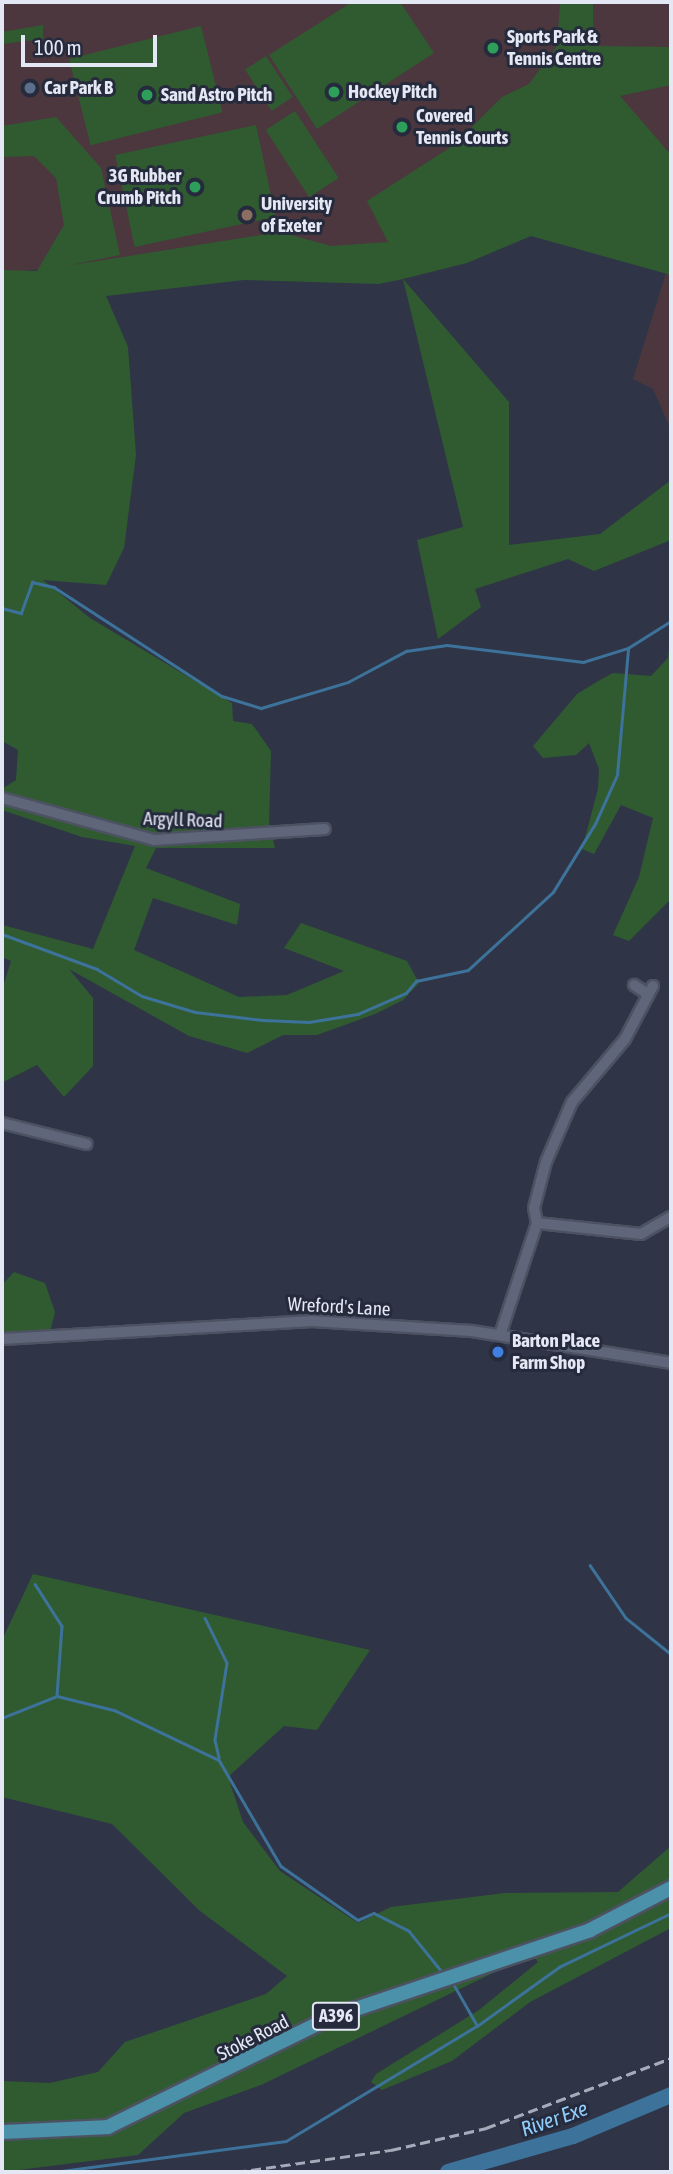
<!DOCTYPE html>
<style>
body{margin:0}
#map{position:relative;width:673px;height:2174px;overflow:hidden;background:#2f3547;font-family:"Asap Condensed",sans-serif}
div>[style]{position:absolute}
.education>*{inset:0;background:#4b373d}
.green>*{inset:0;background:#305b31;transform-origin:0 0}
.stream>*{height:2.5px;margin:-1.25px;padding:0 1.25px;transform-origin:1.25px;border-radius:1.25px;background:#3d729a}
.river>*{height:16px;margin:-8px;padding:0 8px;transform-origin:8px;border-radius:8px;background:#3d729a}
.roads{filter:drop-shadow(2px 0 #4c5261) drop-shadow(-2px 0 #4c5261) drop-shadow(0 2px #4c5261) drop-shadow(0 -2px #4c5261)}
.street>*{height:10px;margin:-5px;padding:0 5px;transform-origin:5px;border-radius:5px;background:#5f667a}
.primary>*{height:14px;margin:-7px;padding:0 7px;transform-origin:7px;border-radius:7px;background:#4a91a9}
.rail>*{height:2.5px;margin-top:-1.25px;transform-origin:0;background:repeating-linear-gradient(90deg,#a6abb9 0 10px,transparent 0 15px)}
.dots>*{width:19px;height:19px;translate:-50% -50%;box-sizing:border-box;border:4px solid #252b3d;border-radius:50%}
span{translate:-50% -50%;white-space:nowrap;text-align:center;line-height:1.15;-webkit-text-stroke:6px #252b3d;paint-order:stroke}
.shield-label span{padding:2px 5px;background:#252b3d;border:2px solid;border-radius:5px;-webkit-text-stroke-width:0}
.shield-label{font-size:18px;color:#e4e8f4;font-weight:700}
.poi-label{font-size:19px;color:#e4e8f4;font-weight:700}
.left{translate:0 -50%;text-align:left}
.right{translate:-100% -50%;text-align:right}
.street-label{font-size:19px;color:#e4e8f4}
.water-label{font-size:21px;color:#91cefe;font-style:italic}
.frame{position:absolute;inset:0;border:4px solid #e4e8f4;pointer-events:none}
.scale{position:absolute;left:21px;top:35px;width:136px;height:32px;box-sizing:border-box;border:4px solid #e4e8f4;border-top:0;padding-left:9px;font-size:21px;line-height:24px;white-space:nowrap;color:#e4e8f4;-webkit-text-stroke:5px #252b3d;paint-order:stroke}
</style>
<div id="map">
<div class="education">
<i style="clip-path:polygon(2px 2px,671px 2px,671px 430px,653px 389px,633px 379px,666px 273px,657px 246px,566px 206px,354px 256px,259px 248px,2px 273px)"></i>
</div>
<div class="green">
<i style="clip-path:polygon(352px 2px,400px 2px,434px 53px,317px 129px,269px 55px)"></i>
<i style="clip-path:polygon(560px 2px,593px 2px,593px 46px,671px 47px,671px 85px,620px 96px,671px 155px,671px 275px,531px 236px,467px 263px,403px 279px,509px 402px,509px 545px,600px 534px,671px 480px,671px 540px,594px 571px,568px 559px,475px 589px,481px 607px,438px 639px,417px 540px,463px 527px,403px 279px,379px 284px,244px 280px,106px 296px,128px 347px,136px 455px,124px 548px,106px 585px,43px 580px,90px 618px,232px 703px,233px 721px,252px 724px,271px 751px,269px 824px,275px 848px,156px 848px,146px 868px,240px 904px,237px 925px,153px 898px,134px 950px,239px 997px,287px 995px,344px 971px,284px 948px,301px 923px,407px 961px,419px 983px,403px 1000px,375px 1014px,317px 1035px,283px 1035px,247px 1053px,189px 1036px,69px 969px,93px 998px,93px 1066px,64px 1097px,37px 1065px,3px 1082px,2px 990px,11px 961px,2px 957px,2px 925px,93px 949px,135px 846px,82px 837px,2px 810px,2px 789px,16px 780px,18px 750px,2px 741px,2px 270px,37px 271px,64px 225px,56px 178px,34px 156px,2px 157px,2px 126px,56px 117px,101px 168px,120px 255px,66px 266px,280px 232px,331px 246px,388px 242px,367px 201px,454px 145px,502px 97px,529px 84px,557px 46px)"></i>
<i style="clip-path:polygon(43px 25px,43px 39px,2px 44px,2px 32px)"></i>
<i style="left:201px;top:26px;width:89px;height:136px;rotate:76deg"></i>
<i style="left:266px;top:56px;width:49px;height:25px;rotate:57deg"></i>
<i style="left:295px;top:111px;width:80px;height:35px;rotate:57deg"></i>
<i style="left:256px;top:125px;width:94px;height:144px;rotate:78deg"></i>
<i style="clip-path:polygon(671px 630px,671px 899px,629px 941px,613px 935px,639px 877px,653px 818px,621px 805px,594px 854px,582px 849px,598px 789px,599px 769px,589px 743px,576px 755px,543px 758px,533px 746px,577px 694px,600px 680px,613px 673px,651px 676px,668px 658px)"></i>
<i style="clip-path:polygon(14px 1272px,45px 1283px,55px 1312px,50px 1332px,2px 1334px,2px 1285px)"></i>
<i style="clip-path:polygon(33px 1574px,370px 1650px,317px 1730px,284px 1726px,228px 1777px,243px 1822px,280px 1871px,358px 1923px,391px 1907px,505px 1893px,618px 1892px,671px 1846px,671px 1928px,530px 2002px,452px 2061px,382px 2090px,371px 2082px,376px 2074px,479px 2010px,538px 1962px,532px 1954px,261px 2085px,184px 2113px,138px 2155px,2px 2172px,2px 2081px,50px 2083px,98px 2072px,125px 2042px,266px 1994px,287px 1976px,200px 1911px,112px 1824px,2px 1797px,2px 1640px)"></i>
</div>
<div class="stream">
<i style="left:2px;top:608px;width:20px;rotate:15deg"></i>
<i style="left:21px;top:613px;width:33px;rotate:-70deg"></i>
<i style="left:32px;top:582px;width:23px;rotate:13deg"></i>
<i style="left:54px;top:587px;width:200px;rotate:33deg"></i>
<i style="left:222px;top:696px;width:41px;rotate:17.1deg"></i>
<i style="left:261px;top:708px;width:91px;rotate:-16.6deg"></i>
<i style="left:348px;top:682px;width:66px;rotate:-28.1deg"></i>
<i style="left:406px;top:651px;width:41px;rotate:-8.3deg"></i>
<i style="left:447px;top:645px;width:137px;rotate:7.1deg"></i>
<i style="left:583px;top:662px;width:47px;rotate:-17.3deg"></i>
<i style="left:628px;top:648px;width:51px;rotate:-32.1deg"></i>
<i style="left:2px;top:934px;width:101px;rotate:20.2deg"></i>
<i style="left:97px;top:969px;width:52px;rotate:31deg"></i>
<i style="left:142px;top:996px;width:55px;rotate:16.8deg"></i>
<i style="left:195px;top:1012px;width:68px;rotate:6.7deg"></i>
<i style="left:263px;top:1020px;width:46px;rotate:2.5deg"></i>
<i style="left:309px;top:1022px;width:50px;rotate:-9.3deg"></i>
<i style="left:358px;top:1014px;width:52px;rotate:-23.6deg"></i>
<i style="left:406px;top:993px;width:16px;rotate:-50deg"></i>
<i style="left:416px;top:981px;width:53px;rotate:-11.9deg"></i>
<i style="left:468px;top:970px;width:115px;rotate:-42.5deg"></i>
<i style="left:553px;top:892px;width:80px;rotate:-58.3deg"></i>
<i style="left:595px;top:824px;width:54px;rotate:-65.8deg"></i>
<i style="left:617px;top:775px;width:127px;rotate:-85deg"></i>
<i style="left:590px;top:1565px;width:64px;rotate:55.8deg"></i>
<i style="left:626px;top:1618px;width:58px;rotate:38.7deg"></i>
<i style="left:35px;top:1584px;width:50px;rotate:57.3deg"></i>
<i style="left:62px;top:1626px;width:69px;rotate:94.1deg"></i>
<i style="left:205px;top:1618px;width:50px;rotate:63.9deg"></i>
<i style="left:227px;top:1663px;width:78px;rotate:98.9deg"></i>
<i style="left:215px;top:1740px;width:18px;rotate:77deg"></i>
<i style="left:2px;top:1718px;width:59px;rotate:-21.8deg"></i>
<i style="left:57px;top:1696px;width:59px;rotate:13.8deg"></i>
<i style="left:114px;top:1710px;width:116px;rotate:25.5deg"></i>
<i style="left:219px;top:1760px;width:123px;rotate:59.7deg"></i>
<i style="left:281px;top:1866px;width:94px;rotate:35deg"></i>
<i style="left:358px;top:1920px;width:17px;rotate:-24deg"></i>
<i style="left:374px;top:1913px;width:39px;rotate:27deg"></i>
<i style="left:409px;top:1931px;width:54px;rotate:51deg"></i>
<i style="left:453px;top:1983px;width:48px;rotate:60.3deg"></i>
<i style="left:54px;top:2172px;width:234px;rotate:-7.6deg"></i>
<i style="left:286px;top:2141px;width:223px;rotate:-31.1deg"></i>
<i style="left:477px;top:2026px;width:101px;rotate:-35.7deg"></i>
<i style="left:559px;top:1967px;width:124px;rotate:-25.7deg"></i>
</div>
<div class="river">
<i style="left:448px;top:2172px;width:130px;rotate:-16.1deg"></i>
<i style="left:573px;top:2136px;width:106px;rotate:-22.7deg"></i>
</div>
<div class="roads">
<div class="street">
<i style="left:2px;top:798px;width:158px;rotate:15.4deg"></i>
<i style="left:154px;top:840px;width:171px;rotate:-3.7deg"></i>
<i style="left:634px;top:985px;width:17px;rotate:33deg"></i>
<i style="left:2px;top:1123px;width:87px;rotate:14deg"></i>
<i style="left:537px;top:1223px;width:15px;rotate:-101deg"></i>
<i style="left:534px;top:1208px;width:48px;rotate:-75.4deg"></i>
<i style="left:546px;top:1162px;width:65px;rotate:-66.6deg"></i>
<i style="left:572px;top:1102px;width:82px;rotate:-49.9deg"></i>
<i style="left:625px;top:1039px;width:60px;rotate:-62.2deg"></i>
<i style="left:500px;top:1335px;width:118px;rotate:-71.7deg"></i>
<i style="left:537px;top:1223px;width:105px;rotate:6deg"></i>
<i style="left:641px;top:1234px;width:34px;rotate:-30deg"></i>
<i style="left:2px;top:1339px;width:311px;rotate:-3.3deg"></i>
<i style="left:312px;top:1321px;width:160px;rotate:3.6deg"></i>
<i style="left:472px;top:1331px;width:202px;rotate:9.1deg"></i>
</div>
<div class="primary">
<i style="left:2px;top:2132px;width:106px;rotate:-2.7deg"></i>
<i style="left:108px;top:2127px;width:250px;rotate:-26.2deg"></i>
<i style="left:332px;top:2017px;width:272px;rotate:-18.6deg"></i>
<i style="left:590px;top:1930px;width:91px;rotate:-27.4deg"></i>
</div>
</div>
<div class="rail">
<i style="left:236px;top:2172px;width:157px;rotate:-8.1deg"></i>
<i style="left:391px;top:2150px;width:98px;rotate:-13deg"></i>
<i style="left:486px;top:2128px;width:198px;rotate:-20.7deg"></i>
</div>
<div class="dots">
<i style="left:493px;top:48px;background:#2e9e5b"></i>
<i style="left:30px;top:88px;background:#5c6f8a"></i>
<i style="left:334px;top:92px;background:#2e9e5b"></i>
<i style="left:147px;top:95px;background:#2e9e5b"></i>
<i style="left:402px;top:127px;background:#2e9e5b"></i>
<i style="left:195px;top:187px;background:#2e9e5b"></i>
<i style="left:247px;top:215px;background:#8d6e63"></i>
<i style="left:498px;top:1352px;background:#3f7fe0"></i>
</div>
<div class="shield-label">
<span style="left:336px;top:2016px">A396</span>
</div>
<div class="poi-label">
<span class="left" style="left:507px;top:48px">Sports Park &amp;<br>Tennis Centre</span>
<span class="left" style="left:44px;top:88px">Car Park B</span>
<span class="left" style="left:348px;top:92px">Hockey Pitch</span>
<span class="left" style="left:161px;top:95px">Sand Astro Pitch</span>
<span class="left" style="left:416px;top:127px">Covered<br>Tennis Courts</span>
<span class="right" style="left:181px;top:187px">3G Rubber<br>Crumb Pitch</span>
<span class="left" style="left:261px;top:215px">University<br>of Exeter</span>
<span class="left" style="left:512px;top:1352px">Barton Place<br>Farm Shop</span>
</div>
<div class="street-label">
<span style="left:183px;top:820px;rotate:2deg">Argyll Road</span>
<span style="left:339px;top:1307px;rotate:3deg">Wreford's Lane</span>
<span style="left:253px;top:2038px;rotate:-27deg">Stoke Road</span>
</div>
<div class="water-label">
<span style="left:554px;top:2118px;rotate:-19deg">River Exe</span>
</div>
<div class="frame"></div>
<div class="scale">100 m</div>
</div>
